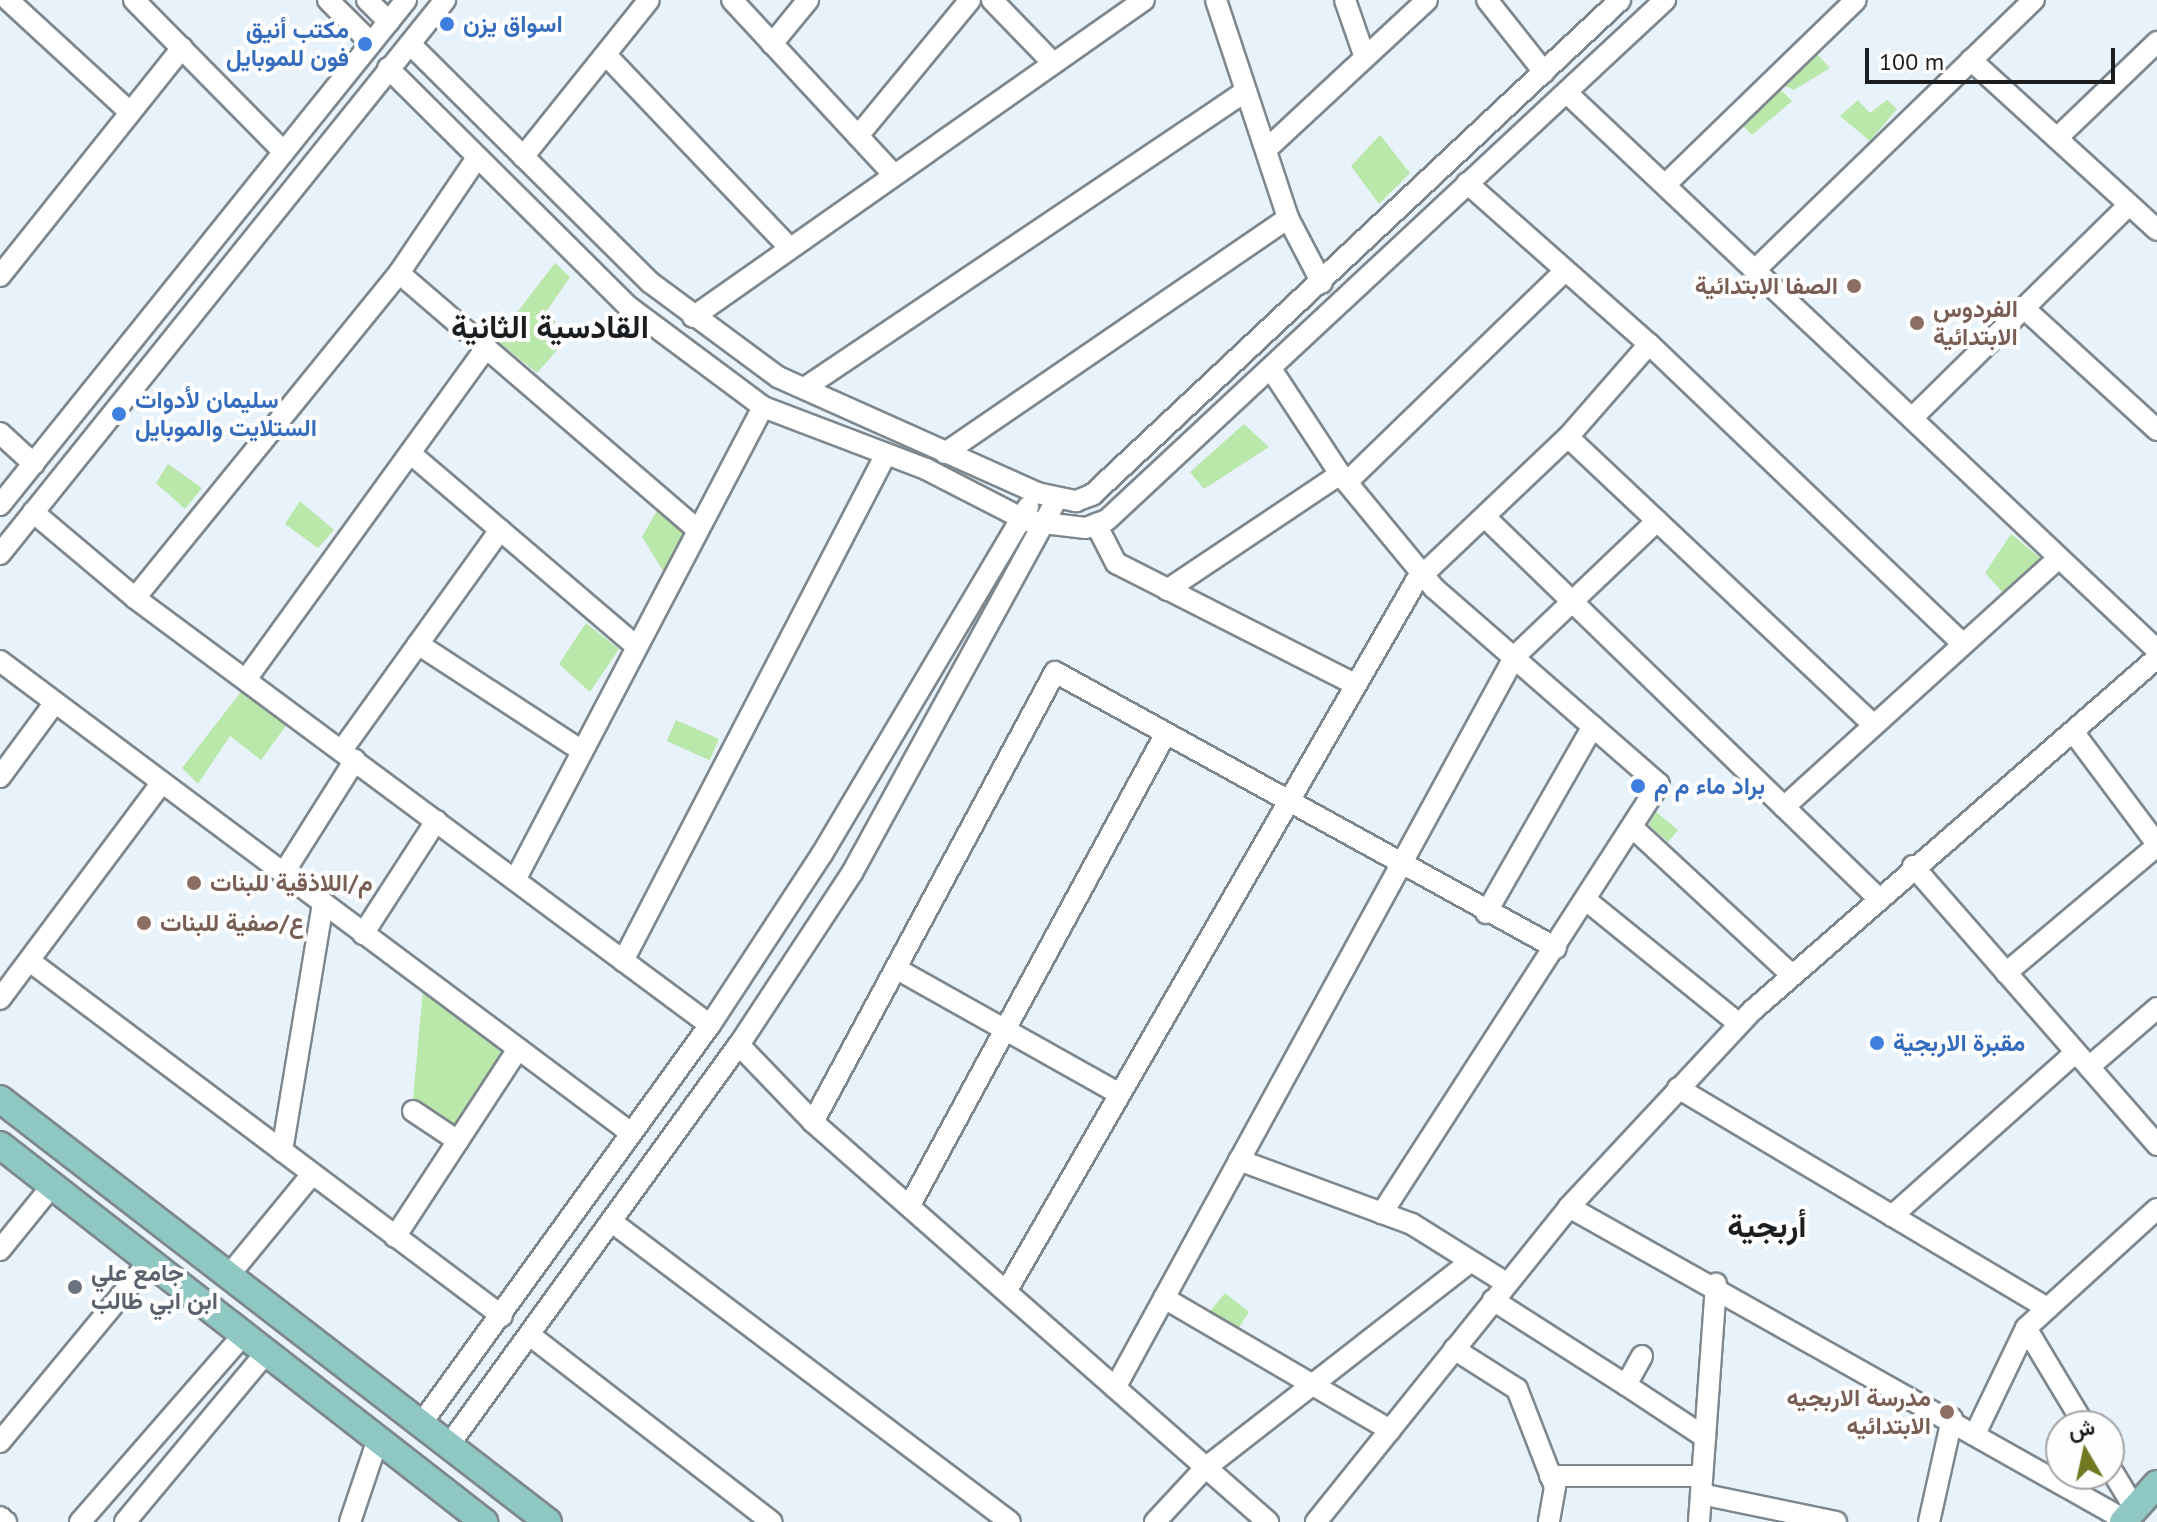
<!DOCTYPE html>
<meta charset="utf-8">
<style>
body{margin:0}
#map{position:relative;width:2157px;height:1522px;overflow:hidden;background:#e8f2fb;font-family:"PT Sans",Vazirmatn,sans-serif}
div>[style]{position:absolute}
.green>*{inset:0;background:#bae7aa;transform-origin:0 0}
.roads{filter:drop-shadow(2px 0 #7e878e) drop-shadow(-2px 0 #7e878e) drop-shadow(0 2px #7e878e) drop-shadow(0 -2px #7e878e)}
.minor>*{height:20px;margin:-10px;padding:0 10px;transform-origin:10px;border-radius:10px;background:#fff}
.major>*{height:26px;margin:-13px;padding:0 13px;transform-origin:13px;border-radius:13px;background:#8fc8c2}
.dots>*{width:22px;height:22px;translate:-50% -50%;box-sizing:border-box;border:4px solid #fefefe;border-radius:50%}
span{translate:-50% -50%;white-space:nowrap;text-align:center;line-height:1.15;-webkit-text-stroke:8px #fefefe;paint-order:stroke}
.shop-label{font-size:24px;color:#366cbe;font-weight:700}
.left{translate:0 -50%;text-align:left}
.right{translate:-100% -50%;text-align:right}
.education-label{font-size:24px;color:#785e54;font-weight:700}
.worship-label{font-size:24px;color:#5b616d;font-weight:700}
.district-label{font-size:32px;color:#1b1e21;font-weight:700}
.north{position:absolute;left:2045px;top:1410px;width:80px;height:80px;box-sizing:border-box;background:#fefefe;border:2px solid #a3a4a6;border-radius:50%;rotate:351deg;font-size:22px;font-weight:700;line-height:32px;text-align:center;color:#1b1e21}
.north::after{content:'';display:block;margin:auto;width:28px;height:36px;background:#727922;clip-path:polygon(50% 0,100% 100%,50% 72%,0 100%)}
.scale{position:absolute;left:1865px;top:48px;width:250px;height:36px;box-sizing:border-box;border:4px solid #1b1e21;border-top:0;padding-left:10px;font-size:24px;line-height:28px;white-space:nowrap;color:#1b1e21;-webkit-text-stroke:6px #fefefe;paint-order:stroke}
</style>
<div id="map">
<div class="green">
<i style="clip-path:polygon(1815px 52px,1830px 68px,1794px 90px,1785px 86px)"></i>
<i style="clip-path:polygon(1777px 86px,1792px 101px,1752px 135px,1739px 122px)"></i>
<i style="clip-path:polygon(1858px 100px,1870px 113px,1887px 100px,1897px 109px,1870px 141px,1840px 116px)"></i>
<i style="clip-path:polygon(1380px 135px,1410px 173px,1379px 204px,1351px 166px)"></i>
<i style="clip-path:polygon(555px 263px,570px 277px,548px 309px,565px 341px,537px 373px,496px 340px)"></i>
<i style="clip-path:polygon(1244px 424px,1269px 447px,1204px 489px,1190px 472px)"></i>
<i style="clip-path:polygon(168px 464px,202px 488px,185px 509px,156px 483px)"></i>
<i style="clip-path:polygon(300px 501px,334px 530px,318px 548px,285px 524px)"></i>
<i style="clip-path:polygon(659px 507px,689px 531px,665px 574px,642px 537px)"></i>
<i style="clip-path:polygon(2011px 534px,2044px 561px,2006px 596px,1985px 573px)"></i>
<i style="clip-path:polygon(586px 623px,619px 649px,590px 692px,559px 664px)"></i>
<i style="clip-path:polygon(243px 689px,288px 723px,261px 760px,230px 736px,198px 784px,182px 768px)"></i>
<i style="left:676px;top:720px;width:47px;height:23px;rotate:24deg"></i>
<i style="clip-path:polygon(1655px 811px,1678px 830px,1668px 842px,1649px 825px)"></i>
<i style="clip-path:polygon(423px 989px,511px 1051px,456px 1129px,413px 1099px)"></i>
<i style="clip-path:polygon(1225px 1293px,1249px 1312px,1238px 1329px,1206px 1316px)"></i>
</div>
<div class="roads">
<div class="minor">
<i style="left:8px;top:0;width:166px;rotate:42.6deg"></i>
<i style="left:134px;top:0;width:212px;rotate:45.4deg"></i>
<i style="left:328px;top:0;width:61px;rotate:45deg"></i>
<i style="left:367px;top:0;width:31px;rotate:45deg"></i>
<i style="left:732px;top:0;width:238px;rotate:47.2deg"></i>
<i style="left:992px;top:0;width:88px;rotate:45.9deg"></i>
<i style="left:1216px;top:0;width:230px;rotate:71.7deg"></i>
<i style="left:1288px;top:218px;width:73px;rotate:62.4deg"></i>
<i style="left:1345px;top:0;width:58px;rotate:70.9deg"></i>
<i style="left:1487px;top:0;width:92px;rotate:51.6deg"></i>
<i style="left:410px;top:44px;width:339px;rotate:44.8deg"></i>
<i style="left:651px;top:283px;width:158px;rotate:36.5deg"></i>
<i style="left:778px;top:377px;width:284px;rotate:24.1deg"></i>
<i style="left:1037px;top:493px;width:40px;rotate:12deg"></i>
<i style="left:1076px;top:501px;width:17px;rotate:-21deg"></i>
<i style="left:1092px;top:495px;width:724px;rotate:-43.15deg"></i>
<i style="left:772px;top:44px;width:57px;rotate:-50.7deg"></i>
<i style="left:606px;top:55px;width:267px;rotate:46.4deg"></i>
<i style="left:1971px;top:60px;width:252px;rotate:42.4deg"></i>
<i style="left:388px;top:68px;width:339px;rotate:44.8deg"></i>
<i style="left:629px;top:307px;width:167px;rotate:36.7deg"></i>
<i style="left:763px;top:407px;width:174px;rotate:20.8deg"></i>
<i style="left:926px;top:469px;width:114px;rotate:27.2deg"></i>
<i style="left:1027px;top:521px;width:59px;rotate:6.8deg"></i>
<i style="left:1086px;top:528px;width:22px;rotate:-21deg"></i>
<i style="left:1107px;top:520px;width:763px;rotate:-42.98deg"></i>
<i style="left:1567px;top:93px;width:811px;rotate:43.35deg"></i>
<i style="left:858px;top:136px;width:176px;rotate:-50.5deg"></i>
<i style="left:2057px;top:138px;width:139px;rotate:-43.8deg"></i>
<i style="left:1270px;top:146px;width:214px;rotate:-42.9deg"></i>
<i style="left:523px;top:157px;width:201px;rotate:-51.3deg"></i>
<i style="left:1467px;top:183px;width:243px;rotate:41.5deg"></i>
<i style="left:1649px;top:344px;width:434px;rotate:43.7deg"></i>
<i style="left:1666px;top:184px;width:264px;rotate:-44.1deg"></i>
<i style="left:1756px;top:269px;width:387px;rotate:-44.1deg"></i>
<i style="left:399px;top:273px;width:393px;rotate:40.7deg"></i>
<i style="left:0;top:276px;width:292px;rotate:-51.4deg"></i>
<i style="left:2025px;top:309px;width:179px;rotate:42.5deg"></i>
<i style="left:693px;top:317px;width:551px;rotate:-35.1deg"></i>
<i style="left:1271px;top:369px;width:126px;rotate:56.7deg"></i>
<i style="left:1340px;top:474px;width:148px;rotate:50.5deg"></i>
<i style="left:1434px;top:588px;width:298px;rotate:41.1deg"></i>
<i style="left:1659px;top:784px;width:511px;rotate:122.85deg"></i>
<i style="left:806px;top:387px;width:530px;rotate:-33.93deg"></i>
<i style="left:1914px;top:416px;width:301px;rotate:-44.5deg"></i>
<i style="left:0;top:433px;width:46px;rotate:42.4deg"></i>
<i style="left:1568px;top:437px;width:420px;rotate:43.3deg"></i>
<i style="left:410px;top:453px;width:297px;rotate:40.5deg"></i>
<i style="left:945px;top:453px;width:416px;rotate:-34.4deg"></i>
<i style="left:1347px;top:482px;width:301px;rotate:-44.1deg"></i>
<i style="left:0;top:505px;width:648px;rotate:-51.2deg"></i>
<i style="left:33px;top:512px;width:133px;rotate:40.1deg"></i>
<i style="left:135px;top:598px;width:716px;rotate:36.6deg"></i>
<i style="left:1486px;top:518px;width:546px;rotate:44.11deg"></i>
<i style="left:1096px;top:524px;width:44px;rotate:62.9deg"></i>
<i style="left:1116px;top:563px;width:268px;rotate:26.9deg"></i>
<i style="left:0;top:554px;width:711px;rotate:-51.23deg"></i>
<i style="left:1167px;top:590px;width:208px;rotate:-33.8deg"></i>
<i style="left:135px;top:598px;width:419px;rotate:-50.9deg"></i>
<i style="left:399px;top:273px;width:139px;rotate:-55.9deg"></i>
<i style="left:418px;top:644px;width:196px;rotate:33.1deg"></i>
<i style="left:0;top:661px;width:788px;rotate:36.8deg"></i>
<i style="left:247px;top:678px;width:407px;rotate:-54.1deg"></i>
<i style="left:2074px;top:733px;width:139px;rotate:53.2deg"></i>
<i style="left:342px;top:750px;width:271px;rotate:-54.3deg"></i>
<i style="left:0;top:777px;width:89px;rotate:-53.6deg"></i>
<i style="left:1784px;top:807px;width:371px;rotate:-42.2deg"></i>
<i style="left:1632px;top:827px;width:218px;rotate:42.8deg"></i>
<i style="left:1913px;top:866px;width:371px;rotate:48.8deg"></i>
<i style="left:283px;top:874px;width:135px;rotate:-57.7deg"></i>
<i style="left:515px;top:880px;width:534px;rotate:-62.33deg"></i>
<i style="left:1586px;top:900px;width:197px;rotate:39deg"></i>
<i style="left:1486px;top:913px;width:215px;rotate:-60.2deg"></i>
<i style="left:363px;top:934px;width:135px;rotate:-57.1deg"></i>
<i style="left:623px;top:961px;width:571px;rotate:-62.58deg"></i>
<i style="left:31px;top:962px;width:589px;rotate:36.93deg"></i>
<i style="left:897px;top:969px;width:253px;rotate:29.3deg"></i>
<i style="left:2006px;top:973px;width:197px;rotate:-40.1deg"></i>
<i style="left:0;top:999px;width:269px;rotate:-53.2deg"></i>
<i style="left:739px;top:1045px;width:107px;rotate:46.1deg"></i>
<i style="left:813px;top:1122px;width:606px;rotate:41.32deg"></i>
<i style="left:2089px;top:1067px;width:90px;rotate:-40.9deg"></i>
<i style="left:1678px;top:1088px;width:430px;rotate:30.8deg"></i>
<i style="left:413px;top:1111px;width:54px;rotate:33.7deg"></i>
<i style="left:813px;top:1122px;width:511px;rotate:-61.73deg"></i>
<i style="left:1055px;top:672px;width:572px;rotate:28.85deg"></i>
<i style="left:282px;top:1151px;width:250px;rotate:-80.6deg"></i>
<i style="left:1239px;top:1160px;width:184px;rotate:20.3deg"></i>
<i style="left:1412px;top:1224px;width:111px;rotate:32.1deg"></i>
<i style="left:911px;top:1203px;width:532px;rotate:-61.51deg"></i>
<i style="left:1569px;top:1207px;width:638px;rotate:29.38deg"></i>
<i style="left:1892px;top:1216px;width:246px;rotate:-41.7deg"></i>
<i style="left:612px;top:1222px;width:498px;rotate:37deg"></i>
<i style="left:395px;top:1237px;width:225px;rotate:-56.8deg"></i>
<i style="left:0;top:1250px;width:81px;rotate:-51deg"></i>
<i style="left:230px;top:1274px;width:129px;rotate:-50.6deg"></i>
<i style="left:1007px;top:1290px;width:819px;rotate:-60.02deg"></i>
<i style="left:1416px;top:581px;width:209px;rotate:-43.5deg"></i>
<i style="left:1568px;top:437px;width:123px;rotate:-48.9deg"></i>
<i style="left:1164px;top:1298px;width:262px;rotate:30.3deg"></i>
<i style="left:1493px;top:1300px;width:158px;rotate:32.6deg"></i>
<i style="left:1626px;top:1385px;width:33px;rotate:-61deg"></i>
<i style="left:2026px;top:1328px;width:114px;rotate:59deg"></i>
<i style="left:531px;top:1336px;width:304px;rotate:37.7deg"></i>
<i style="left:1454px;top:1349px;width:75px;rotate:32.4deg"></i>
<i style="left:1517px;top:1389px;width:105px;rotate:68.8deg"></i>
<i style="left:1555px;top:1487px;width:36px;rotate:100deg"></i>
<i style="left:1626px;top:1385px;width:95px;rotate:33.4deg"></i>
<i style="left:1115px;top:1388px;width:834px;rotate:-61.35deg"></i>
<i style="left:1515px;top:656px;width:196px;rotate:-43.6deg"></i>
<i style="left:421px;top:1424px;width:493px;rotate:-54.1deg"></i>
<i style="left:710px;top:1025px;width:204px;rotate:-56.8deg"></i>
<i style="left:822px;top:854px;width:404px;rotate:-59.3deg"></i>
<i style="left:1976px;top:1432px;width:115px;rotate:-64.3deg"></i>
<i style="left:2026px;top:1328px;width:177px;rotate:-42.3deg"></i>
<i style="left:0;top:1442px;width:234px;rotate:-50.4deg"></i>
<i style="left:449px;top:1445px;width:494px;rotate:-54.1deg"></i>
<i style="left:739px;top:1045px;width:206px;rotate:-56.7deg"></i>
<i style="left:852px;top:873px;width:427px;rotate:-61.3deg"></i>
<i style="left:2109px;top:1466px;width:50px;rotate:58.8deg"></i>
<i style="left:1550px;top:1476px;width:152px"></i>
<i style="left:1701px;top:1494px;width:138px;rotate:11.7deg"></i>
<i style="left:0;top:1517px;width:8px;rotate:40deg"></i>
<i style="left:80px;top:1522px;width:248px;rotate:-48.9deg"></i>
<i style="left:125px;top:1522px;width:220px;rotate:-50.2deg"></i>
<i style="left:350px;top:1522px;width:88px;rotate:-71.4deg"></i>
<i style="left:1155px;top:1522px;width:72px;rotate:-47.2deg"></i>
<i style="left:1204px;top:1469px;width:338px;rotate:-37.9deg"></i>
<i style="left:1316px;top:1522px;width:404px;rotate:-51.2deg"></i>
<i style="left:1569px;top:1207px;width:270px;rotate:-47deg"></i>
<i style="left:1753px;top:1010px;width:536px;rotate:-41.07deg"></i>
<i style="left:1699px;top:1522px;width:239px;rotate:-85.9deg"></i>
<i style="left:1929px;top:1522px;width:106px;rotate:-77.4deg"></i>
</div>
<div class="major">
<i style="left:0;top:1099px;width:692px;rotate:37.66deg"></i>
<i style="left:0;top:1145px;width:614px;rotate:37.92deg"></i>
<i style="left:2123px;top:1522px;width:51px;rotate:-48.2deg"></i>
</div>
</div>
<div class="dots">
<i style="left:447px;top:24px;background:#3f7fe0"></i>
<i style="left:365px;top:44px;background:#3f7fe0"></i>
<i style="left:1854px;top:286px;background:#8d6e63"></i>
<i style="left:1917px;top:323px;background:#8d6e63"></i>
<i style="left:119px;top:414px;background:#3f7fe0"></i>
<i style="left:1638px;top:786px;background:#3f7fe0"></i>
<i style="left:194px;top:883px;background:#8d6e63"></i>
<i style="left:144px;top:923px;background:#8d6e63"></i>
<i style="left:1877px;top:1043px;background:#3f7fe0"></i>
<i style="left:75px;top:1287px;background:#6b7280"></i>
<i style="left:1947px;top:1412px;background:#8d6e63"></i>
</div>
<div class="shop-label">
<span class="left" style="left:463px;top:24px">اسواق يزن</span>
<span class="right" style="left:349px;top:44px">مكتب أنيق<br>فون للموبايل</span>
<span class="left" style="left:135px;top:414px">سليمان لأدوات<br>الستلايت والموبايل</span>
<span class="left" style="left:1654px;top:786px">براد ماء م م</span>
<span class="left" style="left:1893px;top:1043px">مقبرة الاربجية</span>
</div>
<div class="education-label">
<span class="right" style="left:1838px;top:286px">الصفا الابتدائية</span>
<span class="left" style="left:1933px;top:323px">الفردوس<br>الابتدائية</span>
<span class="left" style="left:210px;top:883px">م/اللاذقية للبنات</span>
<span class="left" style="left:160px;top:923px">ع/صفية للبنات</span>
<span class="right" style="left:1931px;top:1412px">مدرسة الاربجيه<br>الابتدائيه</span>
</div>
<div class="worship-label">
<span class="left" style="left:91px;top:1287px">جامع علي<br>ابن ابي طالب</span>
</div>
<div class="district-label">
<span style="left:550px;top:326px">القادسية الثانية</span>
<span style="left:1767px;top:1225px">أربجية</span>
</div>
<div class="north">ش</div>
<div class="scale">100 m</div>
</div>
